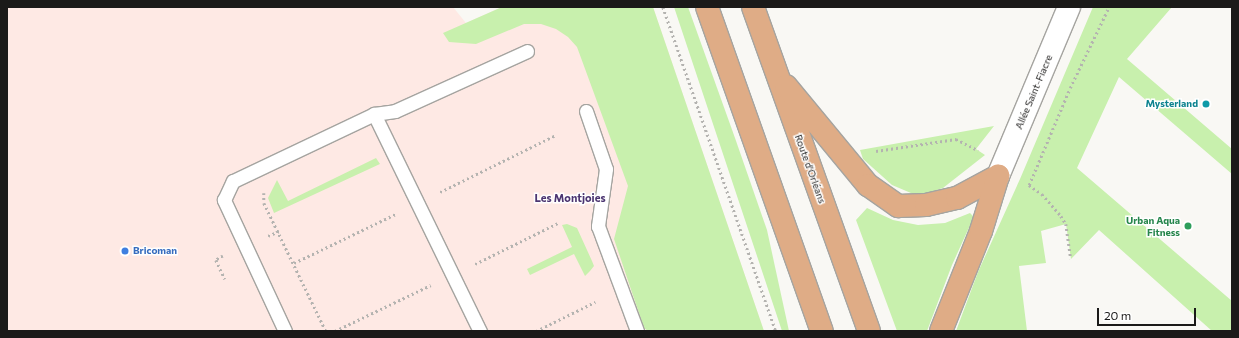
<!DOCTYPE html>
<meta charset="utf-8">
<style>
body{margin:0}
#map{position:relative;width:1239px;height:338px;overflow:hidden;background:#f9f8f4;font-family:Commissioner,sans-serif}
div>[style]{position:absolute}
.industrial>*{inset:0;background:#fee9e4}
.green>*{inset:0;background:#c8f0ad}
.path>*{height:2.5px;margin-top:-1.25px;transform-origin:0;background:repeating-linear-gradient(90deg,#b4b3b0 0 2px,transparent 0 5px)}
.roads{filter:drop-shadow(1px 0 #a5a4a0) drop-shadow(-1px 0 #a5a4a0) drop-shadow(0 1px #a5a4a0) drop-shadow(0 -1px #a5a4a0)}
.lane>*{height:13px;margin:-6.5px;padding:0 6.5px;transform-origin:6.5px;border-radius:6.5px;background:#fff}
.secondary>*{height:22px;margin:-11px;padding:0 11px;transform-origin:11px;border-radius:11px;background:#fff}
.primary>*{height:22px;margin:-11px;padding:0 11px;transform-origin:11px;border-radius:11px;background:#dfac86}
.dots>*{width:11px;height:11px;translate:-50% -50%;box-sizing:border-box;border:2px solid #fff;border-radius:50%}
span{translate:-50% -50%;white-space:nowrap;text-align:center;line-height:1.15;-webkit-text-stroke:3px #fff;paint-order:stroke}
.street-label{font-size:10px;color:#1b1a19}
.culture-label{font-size:10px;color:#0d838f;font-weight:700}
.right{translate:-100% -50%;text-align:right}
.leisure-label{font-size:10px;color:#27864d;font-weight:700}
.shop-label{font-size:10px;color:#366cbe;font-weight:700}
.left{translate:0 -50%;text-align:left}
.neighbourhood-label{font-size:11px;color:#4c3571;font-weight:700}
.frame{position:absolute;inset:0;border:8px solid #1b1a19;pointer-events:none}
.scale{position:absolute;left:1097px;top:308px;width:99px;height:18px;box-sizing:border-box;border:2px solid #1b1a19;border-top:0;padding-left:5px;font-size:12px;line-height:14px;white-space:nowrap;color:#1b1a19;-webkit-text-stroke:3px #fff;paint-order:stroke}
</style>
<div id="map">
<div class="industrial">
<i style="clip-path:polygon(7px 7px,453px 7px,466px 23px,502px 7px,653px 7px,764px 331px,7px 331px)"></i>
</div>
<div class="green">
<i style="clip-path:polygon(502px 7px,653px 7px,764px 331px,648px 331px,644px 328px,614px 239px,628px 186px,577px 47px,568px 37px,556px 29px,541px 24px,524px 24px,476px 44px,449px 42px,443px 33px)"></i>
<i style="clip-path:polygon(674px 7px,688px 7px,735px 138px,767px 230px,789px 331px,782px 331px)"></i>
<i style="clip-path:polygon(1093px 7px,1172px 7px,1127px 59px,1232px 149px,1232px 174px,1119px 77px,1077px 168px,1232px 301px,1232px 331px,1212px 331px,1099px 230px,1071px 259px,1066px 224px,1041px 231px,1046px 263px,1019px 266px,1027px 331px,956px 331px,978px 272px,1020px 179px)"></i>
<i style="clip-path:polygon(994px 126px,976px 149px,985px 155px,943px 188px,918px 196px,892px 185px,863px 159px,860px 150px)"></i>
<i style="clip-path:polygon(376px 158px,380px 164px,274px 213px,268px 198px,277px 180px,288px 201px)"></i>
<i style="clip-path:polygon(867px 208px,893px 220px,918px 225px,945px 223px,970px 213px,973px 216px,972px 221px,952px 265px,927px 331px,897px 331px,856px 220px)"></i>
<i style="clip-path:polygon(567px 224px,577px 228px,592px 261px,594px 266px,590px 271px,585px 276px,574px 254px,530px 275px,527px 269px,572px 247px,562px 225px)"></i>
</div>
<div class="path">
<i style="left:663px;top:7px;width:343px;rotate:70.8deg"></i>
<i style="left:876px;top:151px;width:81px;rotate:-8.5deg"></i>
<i style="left:956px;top:139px;width:25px;rotate:27deg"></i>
<i style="left:1029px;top:185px;width:105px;rotate:-67.1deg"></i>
<i style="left:1070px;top:88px;width:90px;rotate:-64.3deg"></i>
<i style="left:1029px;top:185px;width:16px;rotate:35deg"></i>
<i style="left:1042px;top:194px;width:29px;rotate:49deg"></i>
<i style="left:1061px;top:216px;width:9px;rotate:58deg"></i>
<i style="left:1066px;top:224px;width:35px;rotate:82deg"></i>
<i style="left:440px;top:192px;width:129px;rotate:-26.2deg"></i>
<i style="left:264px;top:193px;width:10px;rotate:90deg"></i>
<i style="left:264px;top:203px;width:142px;rotate:64.2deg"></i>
<i style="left:268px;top:236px;width:12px;rotate:-24deg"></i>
<i style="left:223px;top:256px;width:8px;rotate:150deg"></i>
<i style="left:216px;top:260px;width:21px;rotate:65deg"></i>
<i style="left:294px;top:263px;width:113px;rotate:-25.7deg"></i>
<i style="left:475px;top:264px;width:93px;rotate:-26.3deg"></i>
<i style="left:335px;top:331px;width:106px;rotate:-25.6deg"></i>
<i style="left:536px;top:331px;width:66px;rotate:-26.2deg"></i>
</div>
<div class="roads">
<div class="lane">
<i style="left:586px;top:111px;width:61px;rotate:71deg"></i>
<i style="left:606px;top:169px;width:58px;rotate:98deg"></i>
<i style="left:598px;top:226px;width:112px;rotate:69.6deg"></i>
<i style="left:374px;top:114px;width:21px;rotate:-8deg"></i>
<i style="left:395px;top:111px;width:145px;rotate:-24.4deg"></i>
<i style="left:285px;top:331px;width:145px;rotate:-115deg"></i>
<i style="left:224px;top:200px;width:21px;rotate:-65deg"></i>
<i style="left:233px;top:181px;width:156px;rotate:-25.4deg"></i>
<i style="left:374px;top:114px;width:242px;rotate:64deg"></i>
</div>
<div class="secondary">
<i style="left:998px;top:176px;width:183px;rotate:-67.2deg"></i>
</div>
<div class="primary">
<i style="left:707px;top:7px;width:344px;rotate:70.5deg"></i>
<i style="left:753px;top:7px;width:344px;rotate:70.3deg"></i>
<i style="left:786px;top:86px;width:129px;rotate:50.4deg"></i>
<i style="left:868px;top:185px;width:37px;rotate:35deg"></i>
<i style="left:898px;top:206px;width:28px;rotate:-2deg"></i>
<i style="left:926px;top:205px;width:32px;rotate:-13deg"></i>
<i style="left:957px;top:198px;width:47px;rotate:-28.2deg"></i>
<i style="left:941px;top:331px;width:108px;rotate:-68.2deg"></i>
<i style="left:981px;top:231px;width:58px;rotate:-72.8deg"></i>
</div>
</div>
<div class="dots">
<i style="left:1206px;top:104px;background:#0f9aa8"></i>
<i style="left:1188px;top:226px;background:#2e9e5b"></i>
<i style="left:125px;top:251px;background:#3f7fe0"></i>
</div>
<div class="street-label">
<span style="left:1034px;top:92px;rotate:-67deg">Allée Saint-Fiacre</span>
<span style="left:810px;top:169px;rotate:70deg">Route d'Orléans</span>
</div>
<div class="culture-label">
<span class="right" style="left:1198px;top:104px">Mysterland</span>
</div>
<div class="leisure-label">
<span class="right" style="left:1180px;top:226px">Urban Aqua<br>Fitness</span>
</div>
<div class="shop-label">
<span class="left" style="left:133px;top:251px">Bricoman</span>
</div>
<div class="neighbourhood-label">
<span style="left:570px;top:198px">Les Montjoies</span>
</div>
<div class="frame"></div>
<div class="scale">20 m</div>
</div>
